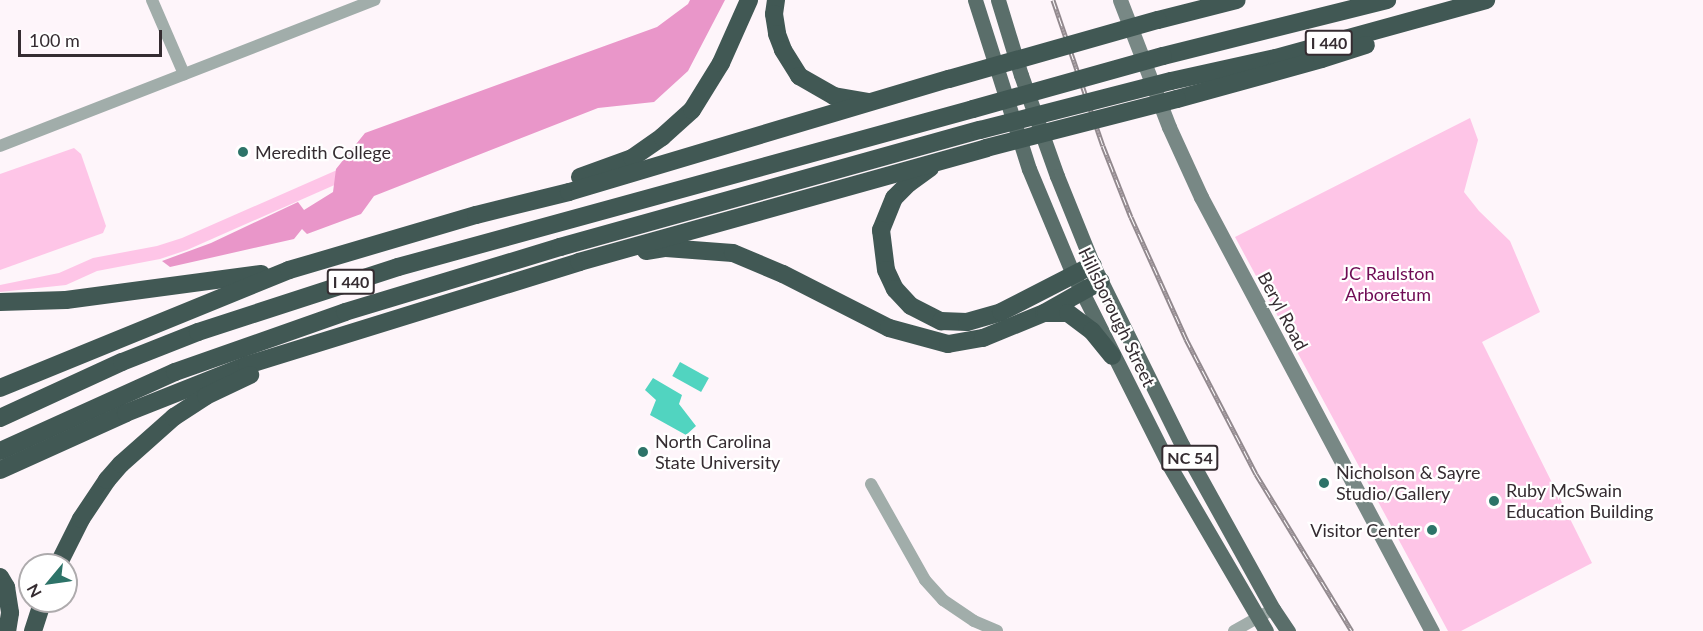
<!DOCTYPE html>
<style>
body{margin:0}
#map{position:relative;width:1703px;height:631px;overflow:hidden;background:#fef5fa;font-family:Lato,sans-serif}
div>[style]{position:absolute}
.green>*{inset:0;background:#fec5e7}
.forest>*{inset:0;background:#e996c9}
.water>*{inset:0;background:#51d4c0;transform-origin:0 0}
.street>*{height:12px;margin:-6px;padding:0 6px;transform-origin:6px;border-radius:6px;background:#a1adaa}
.secondary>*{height:15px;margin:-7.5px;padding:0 7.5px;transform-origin:7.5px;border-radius:7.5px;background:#788885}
.primary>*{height:15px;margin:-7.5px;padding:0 7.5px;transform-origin:7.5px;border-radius:7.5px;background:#5a6e6a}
.highway>*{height:18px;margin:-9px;padding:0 9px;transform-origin:9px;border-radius:9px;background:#415854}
.rail>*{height:5px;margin-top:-2.5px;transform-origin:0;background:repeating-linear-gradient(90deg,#fff 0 9px,#92898e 0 18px);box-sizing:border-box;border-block:2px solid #92898e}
.highway-bridge>*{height:18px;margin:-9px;padding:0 9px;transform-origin:9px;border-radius:9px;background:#415854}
.dots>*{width:16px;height:16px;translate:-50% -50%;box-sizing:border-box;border:3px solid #fff;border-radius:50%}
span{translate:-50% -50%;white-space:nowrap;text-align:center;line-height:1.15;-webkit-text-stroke:4.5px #fff;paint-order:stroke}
.shield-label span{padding:2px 4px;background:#fff;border:2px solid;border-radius:4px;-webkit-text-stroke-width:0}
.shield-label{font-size:16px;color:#352c31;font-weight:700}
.poi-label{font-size:18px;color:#352c31}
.left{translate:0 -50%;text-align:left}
.right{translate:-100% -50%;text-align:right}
.park-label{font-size:18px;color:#6e0b54}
.street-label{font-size:18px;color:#352c31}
.north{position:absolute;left:18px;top:553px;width:60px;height:60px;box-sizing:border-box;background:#fff;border:2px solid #aeabad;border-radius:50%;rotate:241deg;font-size:16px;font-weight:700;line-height:24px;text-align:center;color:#352c31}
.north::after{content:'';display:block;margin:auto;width:21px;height:27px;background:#2d7368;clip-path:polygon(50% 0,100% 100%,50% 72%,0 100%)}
.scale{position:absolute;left:18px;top:30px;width:144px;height:27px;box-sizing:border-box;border:3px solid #352c31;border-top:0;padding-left:8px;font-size:18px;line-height:21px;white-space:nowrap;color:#352c31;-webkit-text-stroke:4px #fff;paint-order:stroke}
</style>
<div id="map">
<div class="green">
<i style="clip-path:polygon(724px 0,364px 172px,187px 250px,160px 259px,97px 271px,66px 285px,0 292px,0 285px,59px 273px,93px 258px,157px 246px,182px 238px)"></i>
<i style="clip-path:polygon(1470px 118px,1478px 140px,1464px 192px,1479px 211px,1510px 241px,1540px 312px,1482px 342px,1592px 563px,1461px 631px,1448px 631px,1235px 237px)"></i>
<i style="clip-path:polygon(74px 148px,81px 154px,106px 226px,103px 233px,0 270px,0 174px)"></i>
</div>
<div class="forest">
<i style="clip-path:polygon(690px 0,725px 0,688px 71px,654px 102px,598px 108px,374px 196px,361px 214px,307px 234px,302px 229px,294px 239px,170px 267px,162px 261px,211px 243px,298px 202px,304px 210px,333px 192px,336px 169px,365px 133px,657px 27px,688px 4px)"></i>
</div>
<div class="water">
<i style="left:680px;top:362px;width:33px;height:16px;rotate:29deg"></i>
<i style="clip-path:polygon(653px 378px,682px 395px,679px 404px,696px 426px,686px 435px,650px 415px,656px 400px,645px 390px)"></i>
</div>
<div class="street">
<i style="left:152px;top:0;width:81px;rotate:66.6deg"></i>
<i style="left:0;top:146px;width:402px;rotate:-21.3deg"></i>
<i style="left:871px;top:484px;width:110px;rotate:60.6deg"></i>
<i style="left:925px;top:580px;width:27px;rotate:48deg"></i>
<i style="left:943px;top:600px;width:37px;rotate:34deg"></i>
<i style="left:974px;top:621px;width:25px;rotate:23deg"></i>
<i style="left:1234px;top:631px;width:45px;rotate:-29.4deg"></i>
</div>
<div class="secondary">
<i style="left:1120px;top:0;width:136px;rotate:68.9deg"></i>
<i style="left:1169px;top:127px;width:77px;rotate:65.4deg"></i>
<i style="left:1201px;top:197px;width:492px;rotate:62deg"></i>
</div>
<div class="primary">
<i style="left:975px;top:0;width:177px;rotate:72.3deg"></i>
<i style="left:1029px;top:169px;width:114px;rotate:67.3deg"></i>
<i style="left:1073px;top:274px;width:214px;rotate:63.3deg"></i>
<i style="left:1169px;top:465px;width:192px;rotate:59.7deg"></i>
<i style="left:998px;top:0;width:78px;rotate:73deg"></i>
<i style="left:1021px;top:75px;width:107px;rotate:70.4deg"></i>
<i style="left:1057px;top:176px;width:96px;rotate:68deg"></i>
<i style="left:1093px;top:265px;width:201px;rotate:63.7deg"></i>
<i style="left:1182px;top:445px;width:188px;rotate:61deg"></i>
<i style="left:1273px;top:609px;width:27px;rotate:56deg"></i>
</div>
<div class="highway">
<i style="left:776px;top:0;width:14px;rotate:98deg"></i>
<i style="left:774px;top:14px;width:20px;rotate:81deg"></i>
<i style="left:777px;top:34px;width:17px;rotate:69deg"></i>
<i style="left:783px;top:50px;width:31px;rotate:58deg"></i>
<i style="left:799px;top:76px;width:40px;rotate:29.7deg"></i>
<i style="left:834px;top:96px;width:34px;rotate:10deg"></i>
<i style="left:1158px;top:20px;width:81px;rotate:-14.2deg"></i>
<i style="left:1163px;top:56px;width:231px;rotate:-14deg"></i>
<i style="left:1171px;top:81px;width:107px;rotate:-12.4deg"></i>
<i style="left:1276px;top:58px;width:218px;rotate:-15.4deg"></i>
<i style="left:1177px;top:99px;width:150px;rotate:-15.4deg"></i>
<i style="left:1322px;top:59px;width:46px;rotate:-17.7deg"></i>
<i style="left:930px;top:168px;width:26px;rotate:144deg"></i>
<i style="left:909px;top:183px;width:21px;rotate:135deg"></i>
<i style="left:894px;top:198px;width:35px;rotate:112deg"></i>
<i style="left:881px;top:230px;width:40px;rotate:82.9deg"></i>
<i style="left:886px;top:270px;width:21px;rotate:65deg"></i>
<i style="left:895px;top:289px;width:23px;rotate:47deg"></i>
<i style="left:911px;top:306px;width:34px;rotate:27deg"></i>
<i style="left:941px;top:321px;width:26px;rotate:2deg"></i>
<i style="left:967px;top:322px;width:35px;rotate:-16deg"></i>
<i style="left:1001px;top:312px;width:103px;rotate:-27.1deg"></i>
<i style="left:580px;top:177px;width:55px;rotate:-20.1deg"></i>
<i style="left:632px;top:158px;width:37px;rotate:-35deg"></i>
<i style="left:662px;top:137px;width:40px;rotate:-42deg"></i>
<i style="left:692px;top:110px;width:55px;rotate:-58.3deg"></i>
<i style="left:721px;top:63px;width:69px;rotate:-66deg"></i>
<i style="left:646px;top:251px;width:20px;rotate:-9deg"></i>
<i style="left:666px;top:248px;width:67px;rotate:4.3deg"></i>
<i style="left:733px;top:253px;width:54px;rotate:22.8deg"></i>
<i style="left:783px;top:274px;width:119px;rotate:27deg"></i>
<i style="left:889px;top:328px;width:61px;rotate:15.2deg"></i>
<i style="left:948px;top:344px;width:36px;rotate:-10deg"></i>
<i style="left:983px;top:338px;width:66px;rotate:-22.3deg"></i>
<i style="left:1044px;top:313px;width:65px;rotate:-29.3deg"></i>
<i style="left:0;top:302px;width:66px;rotate:-1.7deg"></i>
<i style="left:66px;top:300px;width:197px;rotate:-7.6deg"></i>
<i style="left:1046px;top:313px;width:22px"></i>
<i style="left:1068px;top:313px;width:30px;rotate:37deg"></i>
<i style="left:1092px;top:331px;width:32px;rotate:51deg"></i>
<i style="left:0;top:388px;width:312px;rotate:-22.2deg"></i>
<i style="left:289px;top:270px;width:195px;rotate:-16.4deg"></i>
<i style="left:476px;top:215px;width:96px;rotate:-13.9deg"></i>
<i style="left:569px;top:192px;width:396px;rotate:-16.6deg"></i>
<i style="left:0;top:418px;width:134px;rotate:-24.7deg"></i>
<i style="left:122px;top:362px;width:82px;rotate:-21.5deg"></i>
<i style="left:198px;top:332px;width:210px;rotate:-18deg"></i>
<i style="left:398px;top:267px;width:596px;rotate:-15.36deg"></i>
<i style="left:0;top:451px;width:192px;rotate:-24.3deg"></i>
<i style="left:175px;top:372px;width:180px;rotate:-19.4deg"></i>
<i style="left:345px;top:312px;width:225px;rotate:-16.8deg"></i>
<i style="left:560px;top:247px;width:436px;rotate:-15.6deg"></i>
<i style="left:0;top:470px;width:138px;rotate:-24.3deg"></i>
<i style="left:126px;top:413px;width:130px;rotate:-21.6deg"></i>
<i style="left:247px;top:365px;width:348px;rotate:-17.2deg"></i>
<i style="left:579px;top:262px;width:423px;rotate:-15.6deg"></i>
<i style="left:58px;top:565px;width:51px;rotate:-63.4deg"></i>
<i style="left:81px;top:519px;width:47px;rotate:-56.3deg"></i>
<i style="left:107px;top:480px;width:21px;rotate:-49deg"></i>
<i style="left:121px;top:464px;width:71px;rotate:-41.6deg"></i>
<i style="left:174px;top:417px;width:38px;rotate:-33deg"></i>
<i style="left:206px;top:396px;width:49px;rotate:-25.5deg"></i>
<i style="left:0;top:577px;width:12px;rotate:59deg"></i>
<i style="left:6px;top:587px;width:26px;rotate:81deg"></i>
<i style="left:10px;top:613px;width:18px;rotate:99deg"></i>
<i style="left:33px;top:631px;width:32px;rotate:-72deg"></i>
</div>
<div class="rail">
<i style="left:1053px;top:0;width:154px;rotate:71.1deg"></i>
<i style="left:1103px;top:146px;width:76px;rotate:68.5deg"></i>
<i style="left:1131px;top:217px;width:134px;rotate:65.7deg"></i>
<i style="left:1186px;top:339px;width:152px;rotate:62.6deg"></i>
<i style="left:1256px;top:474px;width:184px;rotate:58.6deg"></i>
</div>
<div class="highway-bridge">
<i style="left:949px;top:79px;width:217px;rotate:-15.8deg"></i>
<i style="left:973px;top:109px;width:197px;rotate:-15.6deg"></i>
<i style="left:980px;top:130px;width:197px;rotate:-14.4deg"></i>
<i style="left:986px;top:148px;width:197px;rotate:-14.4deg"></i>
</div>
<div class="dots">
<i style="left:243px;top:152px;background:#2d7368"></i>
<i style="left:643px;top:452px;background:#2d7368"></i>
<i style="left:1324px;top:483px;background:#2d7368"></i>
<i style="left:1494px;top:501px;background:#2d7368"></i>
<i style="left:1432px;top:530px;background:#2d7368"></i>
</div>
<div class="shield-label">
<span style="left:1329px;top:43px">I 440</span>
<span style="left:351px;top:282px">I 440</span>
<span style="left:1190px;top:458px">NC 54</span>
</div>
<div class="poi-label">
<span class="left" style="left:255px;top:152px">Meredith College</span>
<span class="left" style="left:655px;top:452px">North Carolina<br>State University</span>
<span class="left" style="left:1336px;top:483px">Nicholson &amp; Sayre<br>Studio/Gallery</span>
<span class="left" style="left:1506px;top:501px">Ruby McSwain<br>Education Building</span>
<span class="right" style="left:1420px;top:530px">Visitor Center</span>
</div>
<div class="park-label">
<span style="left:1388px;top:284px">JC Raulston<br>Arboretum</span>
</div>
<div class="street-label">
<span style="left:1283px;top:311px;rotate:62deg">Beryl Road</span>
<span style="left:1117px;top:317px;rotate:64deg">Hillsborough Street</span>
</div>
<div class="north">N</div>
<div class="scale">100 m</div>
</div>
